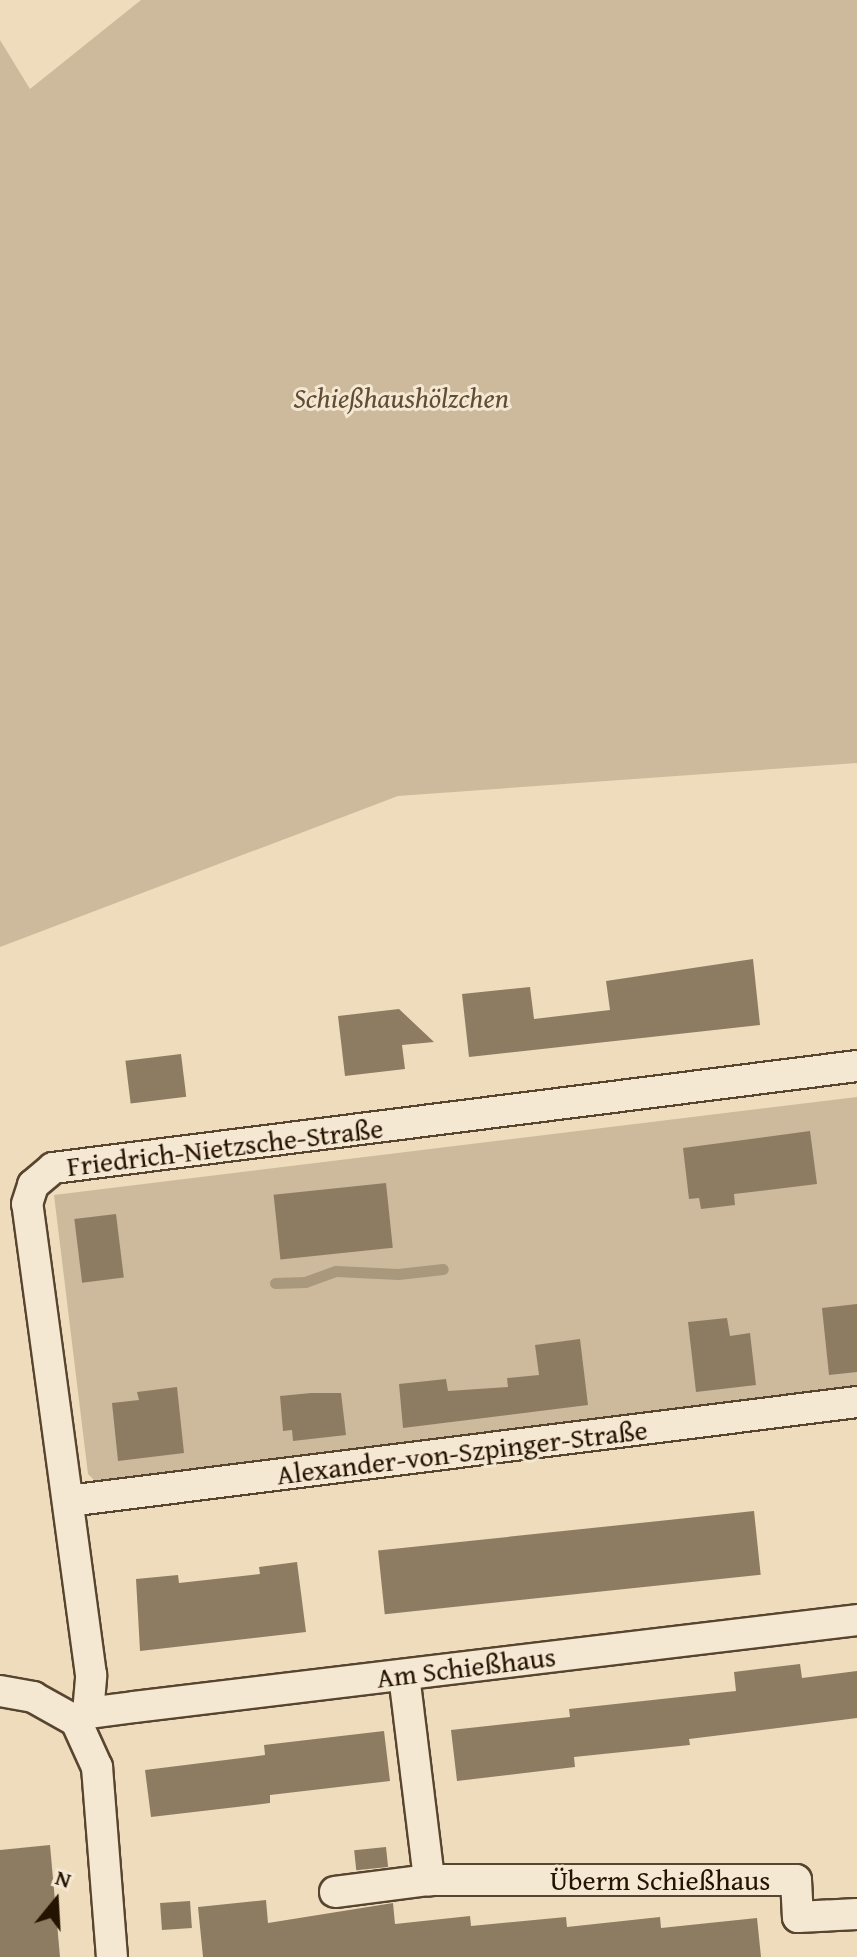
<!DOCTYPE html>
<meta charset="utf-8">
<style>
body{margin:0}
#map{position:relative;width:857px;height:1957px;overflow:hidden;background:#efdcbc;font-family:"Gentium Book Plus",serif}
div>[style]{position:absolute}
.green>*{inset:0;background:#cdba9c}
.stream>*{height:11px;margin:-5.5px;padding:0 5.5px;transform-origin:5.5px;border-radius:5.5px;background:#aa987c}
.building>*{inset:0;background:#8e7c62;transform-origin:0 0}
.roads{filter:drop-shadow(2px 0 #584530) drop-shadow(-2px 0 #584530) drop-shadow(0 2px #584530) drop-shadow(0 -2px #584530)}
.minor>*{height:30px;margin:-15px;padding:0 15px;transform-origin:15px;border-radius:15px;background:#f5e8d3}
span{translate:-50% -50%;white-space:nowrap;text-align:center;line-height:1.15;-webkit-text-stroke:6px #f5e8d3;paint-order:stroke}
.park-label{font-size:28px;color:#604d37;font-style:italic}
.street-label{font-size:28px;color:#251301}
.north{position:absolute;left:16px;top:1861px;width:80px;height:80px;-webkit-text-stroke:6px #f5e8d3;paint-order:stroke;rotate:18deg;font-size:22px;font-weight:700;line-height:32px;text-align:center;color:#251301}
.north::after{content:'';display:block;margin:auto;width:28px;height:36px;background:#251301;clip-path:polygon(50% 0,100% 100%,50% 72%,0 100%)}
</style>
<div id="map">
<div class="green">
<i style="clip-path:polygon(141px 0,857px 0,857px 763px,398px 796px,0 947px,0 40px,30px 89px)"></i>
<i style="clip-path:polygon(857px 1097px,857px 1389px,97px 1483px,88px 1474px,54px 1195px)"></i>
</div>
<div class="stream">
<i style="left:275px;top:1283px;width:30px;rotate:-2deg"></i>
<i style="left:305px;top:1282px;width:33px;rotate:-20deg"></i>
<i style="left:336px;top:1271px;width:62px;rotate:2.8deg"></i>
<i style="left:398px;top:1274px;width:45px;rotate:-6.3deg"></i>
</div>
<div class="building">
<i style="clip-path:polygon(753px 959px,760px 1025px,469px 1057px,462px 994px,530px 987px,534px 1019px,610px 1010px,606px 981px)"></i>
<i style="clip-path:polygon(399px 1009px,434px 1042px,402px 1045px,405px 1069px,345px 1076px,338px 1016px)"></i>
<i style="left:181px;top:1054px;width:43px;height:56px;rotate:83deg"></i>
<i style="clip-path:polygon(810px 1131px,817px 1184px,734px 1194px,735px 1205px,701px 1209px,699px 1198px,689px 1199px,683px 1148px)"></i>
<i style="left:386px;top:1183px;width:65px;height:113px;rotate:84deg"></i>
<i style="left:116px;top:1214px;width:64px;height:42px;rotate:83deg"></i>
<i style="clip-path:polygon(857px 1304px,857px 1372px,829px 1375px,822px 1308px)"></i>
<i style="clip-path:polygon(727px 1318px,730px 1336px,750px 1333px,756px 1385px,696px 1392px,688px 1322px)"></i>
<i style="clip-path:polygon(580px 1339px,588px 1405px,403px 1428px,399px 1384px,446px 1379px,448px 1391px,508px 1387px,507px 1378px,539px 1375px,535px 1345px)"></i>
<i style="clip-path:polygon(177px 1387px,184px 1453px,118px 1461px,112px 1403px,139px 1400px,137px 1392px)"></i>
<i style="clip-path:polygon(311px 1393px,341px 1393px,346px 1435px,293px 1441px,292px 1430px,283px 1431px,280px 1396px)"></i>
<i style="left:754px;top:1511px;width:64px;height:378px;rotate:84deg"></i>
<i style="clip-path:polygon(297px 1562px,306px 1632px,140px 1651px,136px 1579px,178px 1575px,179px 1583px,260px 1574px,259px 1567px)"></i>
<i style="clip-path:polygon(800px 1664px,802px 1678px,857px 1671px,857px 1718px,689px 1739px,690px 1745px,574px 1757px,575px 1767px,457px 1781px,451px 1730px,570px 1717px,569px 1709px,736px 1691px,734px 1672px)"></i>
<i style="clip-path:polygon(384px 1731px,390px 1781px,270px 1795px,270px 1803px,151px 1817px,145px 1770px,265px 1755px,264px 1745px)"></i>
<i style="clip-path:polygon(50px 1845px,60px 1957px,0 1957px,0 1850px)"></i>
<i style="left:386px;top:1847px;width:20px;height:32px;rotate:84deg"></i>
<i style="clip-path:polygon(266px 1900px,268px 1923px,393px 1903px,395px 1924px,470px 1916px,471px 1926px,566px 1917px,567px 1927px,660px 1917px,661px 1928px,757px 1918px,761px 1957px,203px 1957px,198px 1907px)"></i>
<i style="left:190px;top:1901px;width:27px;height:30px;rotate:86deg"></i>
</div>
<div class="roads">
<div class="minor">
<i style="left:68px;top:1501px;width:795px;rotate:-7.15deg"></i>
<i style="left:404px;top:1675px;width:207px;rotate:83deg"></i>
<i style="left:0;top:1691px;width:34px;rotate:10deg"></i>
<i style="left:33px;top:1697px;width:49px;rotate:29.2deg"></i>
<i style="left:76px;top:1721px;width:51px;rotate:65.5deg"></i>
<i style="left:97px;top:1767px;width:191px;rotate:85.5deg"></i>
<i style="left:88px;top:1713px;width:38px;rotate:-85deg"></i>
<i style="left:91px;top:1675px;width:475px;rotate:-97.7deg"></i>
<i style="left:27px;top:1204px;width:20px;rotate:-72deg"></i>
<i style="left:33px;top:1185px;width:26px;rotate:-40deg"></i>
<i style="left:53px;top:1168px;width:810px;rotate:-7.23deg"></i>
<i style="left:76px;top:1721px;width:14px;rotate:-34deg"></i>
<i style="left:88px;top:1713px;width:46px;rotate:-7.4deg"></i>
<i style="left:134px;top:1707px;width:728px;rotate:-6.86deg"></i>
<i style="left:335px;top:1892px;width:95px;rotate:-7.3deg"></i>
<i style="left:429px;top:1880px;width:367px"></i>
<i style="left:796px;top:1880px;width:37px;rotate:87deg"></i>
<i style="left:798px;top:1917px;width:59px;rotate:-2.9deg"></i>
</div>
</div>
<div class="park-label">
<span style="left:401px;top:398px">Schießhaushölzchen</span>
</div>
<div class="street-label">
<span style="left:225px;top:1147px;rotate:-7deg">Friedrich-Nietzsche-Straße</span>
<span style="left:462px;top:1452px;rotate:-7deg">Alexander-von-Szpinger-Straße</span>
<span style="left:466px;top:1667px;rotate:-7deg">Am Schießhaus</span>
<span style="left:660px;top:1880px">Überm Schießhaus</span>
</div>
<div class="north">N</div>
</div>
